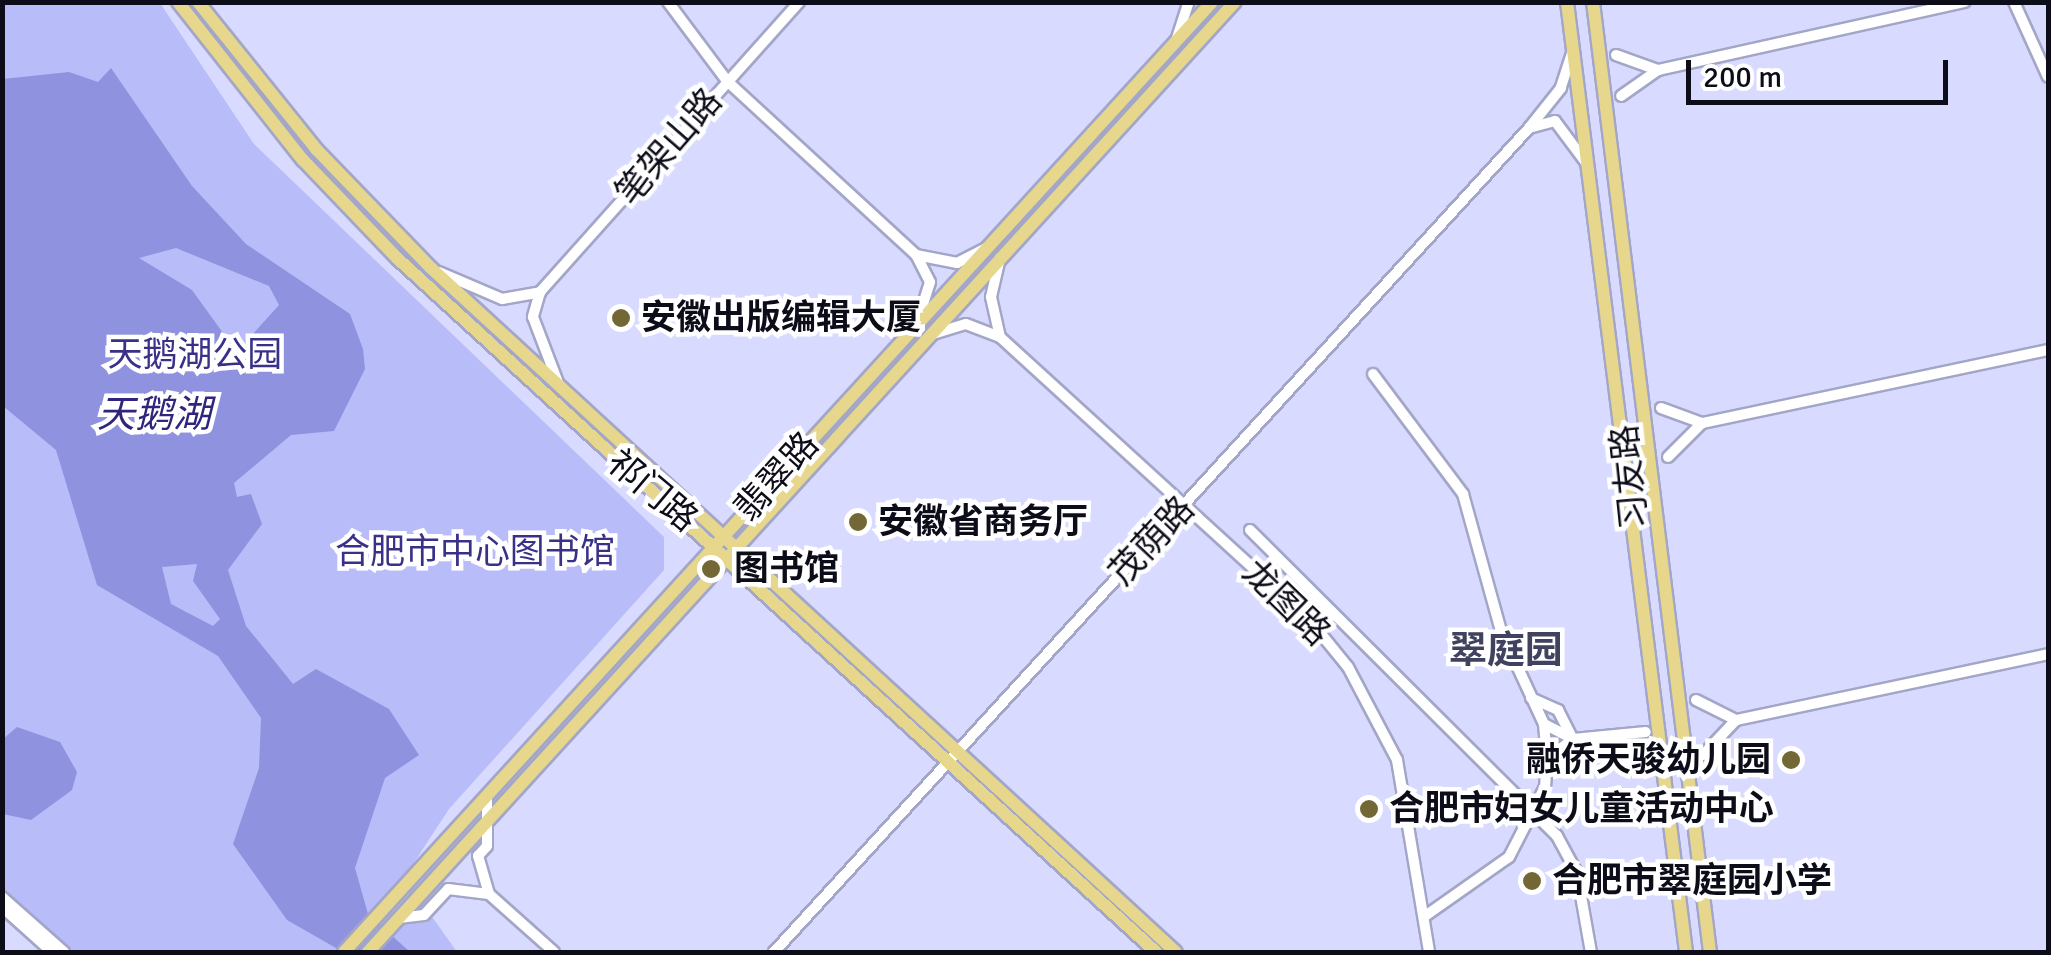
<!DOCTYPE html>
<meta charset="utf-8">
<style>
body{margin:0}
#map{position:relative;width:2051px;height:955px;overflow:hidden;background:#d8dbff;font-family:Signika,"Noto Sans SC",sans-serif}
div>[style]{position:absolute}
.green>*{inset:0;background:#b8bcf9}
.water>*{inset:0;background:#8f92de}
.roads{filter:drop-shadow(2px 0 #a3a6c7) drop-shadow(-2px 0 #a3a6c7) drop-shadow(0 2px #a3a6c7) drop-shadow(0 -2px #a3a6c7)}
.minor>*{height:10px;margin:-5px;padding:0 5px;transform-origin:5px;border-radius:5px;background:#fff}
.major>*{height:12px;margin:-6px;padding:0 6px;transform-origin:6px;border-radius:6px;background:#e6d78d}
.dots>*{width:28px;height:28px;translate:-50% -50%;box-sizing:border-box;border:5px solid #fff;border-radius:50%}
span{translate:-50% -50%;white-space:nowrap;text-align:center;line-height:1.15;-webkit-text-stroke:9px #fff;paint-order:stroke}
.street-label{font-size:35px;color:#0d0d19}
.poi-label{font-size:35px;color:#0d0d19;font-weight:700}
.left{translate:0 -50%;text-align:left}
.right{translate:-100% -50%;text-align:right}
.park-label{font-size:35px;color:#393188}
.water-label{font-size:38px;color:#30257c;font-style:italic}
.neighbourhood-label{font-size:38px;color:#40425f;font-weight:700}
.frame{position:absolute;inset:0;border:5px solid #0d0d19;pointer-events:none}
.scale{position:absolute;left:1686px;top:60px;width:262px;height:45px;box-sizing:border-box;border:5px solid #0d0d19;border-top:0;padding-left:12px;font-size:30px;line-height:35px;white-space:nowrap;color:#0d0d19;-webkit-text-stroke:8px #fff;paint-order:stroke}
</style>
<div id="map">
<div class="green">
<i style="clip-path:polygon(160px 3px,254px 144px,664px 537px,664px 570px,449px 809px,385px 907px,399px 918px,428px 911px,457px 952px,64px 952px,3px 897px,2px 5px)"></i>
</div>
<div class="water">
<i style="clip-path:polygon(evenodd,111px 68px,192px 186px,246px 244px,350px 314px,363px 349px,365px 369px,334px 431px,291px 435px,234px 483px,237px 497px,251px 494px,262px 524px,228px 570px,246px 626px,293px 684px,316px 669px,389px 709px,419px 755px,385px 778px,355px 868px,368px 914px,410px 952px,343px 952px,287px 920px,233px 844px,259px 768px,261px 718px,218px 656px,97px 585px,56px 450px,3px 406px,3px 79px,69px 72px,98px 82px,111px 68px,176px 248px,269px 286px,279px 305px,244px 344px,231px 344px,192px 290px,139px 258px,176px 248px,111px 68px,197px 564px,193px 581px,220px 619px,213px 626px,171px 604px,162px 567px,197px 564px)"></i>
<i style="clip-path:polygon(17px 727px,60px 742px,77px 772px,72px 790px,31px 820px,3px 814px,3px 739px)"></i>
</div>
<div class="roads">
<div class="minor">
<i style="left:668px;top:2px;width:99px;rotate:53.2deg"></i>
<i style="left:727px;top:81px;width:257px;rotate:42.6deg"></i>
<i style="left:2014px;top:2px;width:82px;rotate:65.6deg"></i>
<i style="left:1177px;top:38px;width:38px;rotate:-72deg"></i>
<i style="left:1573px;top:50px;width:40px;rotate:108deg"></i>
<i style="left:1561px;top:88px;width:51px;rotate:128.7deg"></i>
<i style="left:1529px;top:128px;width:27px;rotate:-15deg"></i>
<i style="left:1555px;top:121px;width:54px;rotate:53.3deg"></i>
<i style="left:1616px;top:55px;width:45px;rotate:19.7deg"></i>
<i style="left:1658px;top:70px;width:45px;rotate:144.9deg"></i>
<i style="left:1658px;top:70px;width:314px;rotate:-12.5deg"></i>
<i style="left:439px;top:272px;width:69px;rotate:23.2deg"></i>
<i style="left:502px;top:299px;width:39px;rotate:-10deg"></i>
<i style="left:540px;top:292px;width:26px;rotate:106deg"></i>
<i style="left:533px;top:317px;width:73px;rotate:69.1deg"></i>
<i style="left:540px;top:292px;width:389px;rotate:-48.2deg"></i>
<i style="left:916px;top:326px;width:46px;rotate:-72.3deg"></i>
<i style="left:930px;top:282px;width:30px;rotate:-117deg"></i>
<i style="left:916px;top:255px;width:42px;rotate:11deg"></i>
<i style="left:957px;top:263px;width:34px;rotate:-27deg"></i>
<i style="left:933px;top:334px;width:34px;rotate:-17deg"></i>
<i style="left:966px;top:324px;width:36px;rotate:21deg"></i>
<i style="left:1000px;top:337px;width:41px;rotate:-102.7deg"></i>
<i style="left:991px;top:297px;width:40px;rotate:-77deg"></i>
<i style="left:1000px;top:337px;width:417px;rotate:42.4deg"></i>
<i style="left:1308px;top:618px;width:63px;rotate:50.8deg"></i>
<i style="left:1348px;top:667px;width:105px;rotate:62.2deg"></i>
<i style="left:1397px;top:760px;width:195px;rotate:80.5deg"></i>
<i style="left:1373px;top:374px;width:150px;rotate:53.1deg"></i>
<i style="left:1463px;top:494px;width:142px;rotate:74.5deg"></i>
<i style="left:1501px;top:631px;width:102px;rotate:65.2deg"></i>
<i style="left:1544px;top:724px;width:35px;rotate:85deg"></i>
<i style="left:1547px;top:759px;width:28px;rotate:94deg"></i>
<i style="left:1545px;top:787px;width:79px;rotate:117.2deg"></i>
<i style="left:1509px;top:857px;width:103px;rotate:144.9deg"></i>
<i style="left:1661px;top:408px;width:44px;rotate:20.1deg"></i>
<i style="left:1702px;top:423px;width:48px;rotate:135deg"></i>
<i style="left:1702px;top:423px;width:354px;rotate:-11.9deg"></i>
<i style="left:1250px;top:530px;width:433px;rotate:44.9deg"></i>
<i style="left:1557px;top:836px;width:42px;rotate:61.6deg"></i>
<i style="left:1577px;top:873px;width:80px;rotate:80deg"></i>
<i style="left:1531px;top:698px;width:30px;rotate:24deg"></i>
<i style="left:1558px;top:710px;width:33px;rotate:63deg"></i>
<i style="left:1573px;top:739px;width:33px;rotate:142deg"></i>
<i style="left:1696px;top:700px;width:45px;rotate:26.6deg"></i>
<i style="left:1736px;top:720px;width:48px;rotate:133.3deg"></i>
<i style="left:1736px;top:720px;width:319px;rotate:-11.9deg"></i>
<i style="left:1544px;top:724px;width:33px;rotate:27deg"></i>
<i style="left:1573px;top:739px;width:73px;rotate:-5.5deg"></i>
<i style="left:489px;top:894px;width:87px;rotate:41.7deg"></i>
<i style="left:2px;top:897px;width:83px;rotate:41.6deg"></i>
<i style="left:2px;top:907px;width:67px;rotate:42deg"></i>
<i style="left:399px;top:918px;width:25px;rotate:-7deg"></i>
<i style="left:424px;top:915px;width:35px;rotate:-47deg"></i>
<i style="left:448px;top:889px;width:41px;rotate:7deg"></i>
<i style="left:489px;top:894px;width:40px;rotate:-106deg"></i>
<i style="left:478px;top:856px;width:13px;rotate:-48deg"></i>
<i style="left:487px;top:846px;width:50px;rotate:-90deg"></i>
<i style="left:774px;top:952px;width:1118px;rotate:-47.5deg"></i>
</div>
<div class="major">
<i style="left:178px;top:2px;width:201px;rotate:51.7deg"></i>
<i style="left:303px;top:160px;width:136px;rotate:46.2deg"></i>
<i style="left:397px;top:258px;width:1028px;rotate:42.44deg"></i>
<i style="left:198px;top:2px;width:189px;rotate:51.2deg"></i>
<i style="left:316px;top:149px;width:165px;rotate:46deg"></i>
<i style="left:431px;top:268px;width:1011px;rotate:42.56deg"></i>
<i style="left:1567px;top:2px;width:957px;rotate:82.86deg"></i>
<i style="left:1593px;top:2px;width:957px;rotate:82.98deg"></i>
<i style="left:344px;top:952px;width:1287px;rotate:-47.58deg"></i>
<i style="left:368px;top:952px;width:1286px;rotate:-47.62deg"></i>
</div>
</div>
<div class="dots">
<i style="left:621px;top:318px;background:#736835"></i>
<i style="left:858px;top:522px;background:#736835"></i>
<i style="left:711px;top:569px;background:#736835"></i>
<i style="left:1791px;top:760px;background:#736835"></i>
<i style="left:1369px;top:809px;background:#736835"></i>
<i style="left:1532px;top:881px;background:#736835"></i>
</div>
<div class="street-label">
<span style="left:669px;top:147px;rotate:-49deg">笔架山路</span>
<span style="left:777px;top:477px;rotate:-48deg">翡翠路</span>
<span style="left:1630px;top:477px;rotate:-96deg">习友路</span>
<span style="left:652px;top:491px;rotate:40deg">祁门路</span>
<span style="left:1152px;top:541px;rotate:-47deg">茂荫路</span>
<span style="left:1286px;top:603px;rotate:44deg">龙图路</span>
</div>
<div class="poi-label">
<span class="left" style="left:641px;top:318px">安徽出版编辑大厦</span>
<span class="left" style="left:878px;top:522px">安徽省商务厅</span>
<span class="left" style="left:734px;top:569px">图书馆</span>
<span class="right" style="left:1771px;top:760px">融侨天骏幼儿园</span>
<span class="left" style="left:1389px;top:809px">合肥市妇女儿童活动中心</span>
<span class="left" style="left:1552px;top:881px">合肥市翠庭园小学</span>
</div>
<div class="park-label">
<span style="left:195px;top:355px">天鹅湖公园</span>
<span style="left:475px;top:552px">合肥市中心图书馆</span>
</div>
<div class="water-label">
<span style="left:154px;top:415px">天鹅湖</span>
</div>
<div class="neighbourhood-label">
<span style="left:1506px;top:651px">翠庭园</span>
</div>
<div class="frame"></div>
<div class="scale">200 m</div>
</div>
